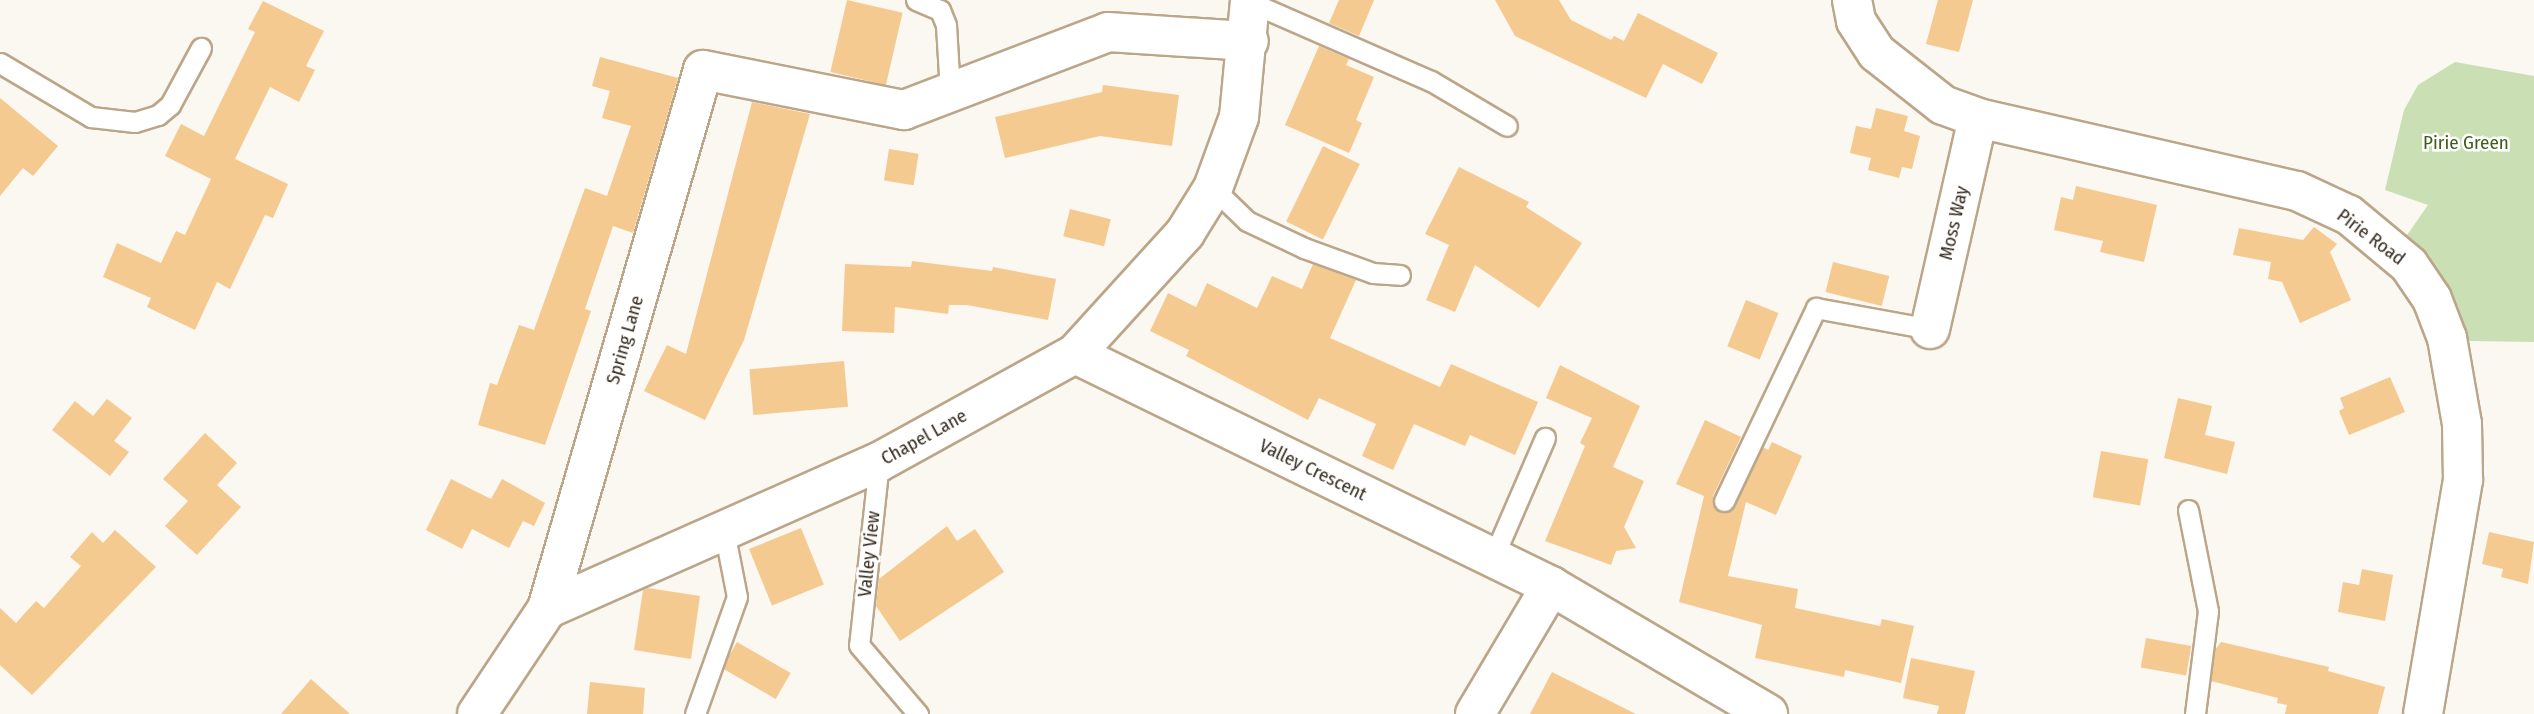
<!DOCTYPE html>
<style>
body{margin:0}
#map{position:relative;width:2534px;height:714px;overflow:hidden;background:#fbf7f1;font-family:"Fira Sans Condensed",sans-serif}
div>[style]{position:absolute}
.green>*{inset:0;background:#cadfb3}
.building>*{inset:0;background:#f5ca90;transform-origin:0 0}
.roads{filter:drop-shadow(2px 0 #bba689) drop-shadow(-2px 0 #bba689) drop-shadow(0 2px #bba689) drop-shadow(0 -2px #bba689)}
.lane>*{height:19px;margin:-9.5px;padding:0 9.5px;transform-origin:9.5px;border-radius:9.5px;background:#fff}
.street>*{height:38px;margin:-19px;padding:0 19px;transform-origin:19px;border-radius:19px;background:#fff}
span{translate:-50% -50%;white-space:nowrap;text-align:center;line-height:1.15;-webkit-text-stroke:5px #fff;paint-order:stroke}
.park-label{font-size:19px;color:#425c1c}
.street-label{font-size:19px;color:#362d21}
</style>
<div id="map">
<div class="green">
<i style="clip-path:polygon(2455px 62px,2534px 76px,2534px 342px,2469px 341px,2449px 294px,2405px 238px,2428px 205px,2385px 190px,2404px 110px,2418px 85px)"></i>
</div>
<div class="building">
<i style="left:847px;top:0;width:57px;height:74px;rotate:13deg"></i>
<i style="clip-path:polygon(1339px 0,1374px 0,1359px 36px,1329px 23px)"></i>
<i style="clip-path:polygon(1495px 0,1559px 0,1571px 20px,1611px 40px,1614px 36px,1624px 41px,1638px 13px,1718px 53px,1702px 84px,1663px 64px,1646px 98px,1515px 36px)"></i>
<i style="clip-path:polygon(1938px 0,1973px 0,1959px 52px,1926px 44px)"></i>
<i style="clip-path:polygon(263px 1px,324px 31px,306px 66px,315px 70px,299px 102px,270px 87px,235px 159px,288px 184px,273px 218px,265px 215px,230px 289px,217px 282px,195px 330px,147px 307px,151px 298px,103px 277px,117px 243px,161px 263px,176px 231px,185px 235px,211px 179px,165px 156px,181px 124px,204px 136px,255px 32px,248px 29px)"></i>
<i style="clip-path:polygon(1319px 46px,1349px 59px,1346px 65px,1374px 77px,1356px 120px,1362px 123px,1349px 153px,1285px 125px)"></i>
<i style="clip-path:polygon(600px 57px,678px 78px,633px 233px,613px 226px,585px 309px,591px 311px,545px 445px,478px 425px,490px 383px,497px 385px,519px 325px,534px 330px,585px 188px,607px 196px,631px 126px,602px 118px,610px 91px,592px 86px)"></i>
<i style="clip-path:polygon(1103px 85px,1179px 95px,1172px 146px,1100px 136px,1005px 158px,995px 117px,1102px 92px)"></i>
<i style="clip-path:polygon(0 98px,58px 146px,33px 176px,23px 168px,0 196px)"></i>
<i style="clip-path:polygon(752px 102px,810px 114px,744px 340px,705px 420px,644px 391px,667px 345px,686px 354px)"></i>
<i style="clip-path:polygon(1876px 108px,1908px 116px,1904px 131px,1920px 136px,1912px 169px,1902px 167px,1899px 178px,1868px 170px,1871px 158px,1850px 153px,1856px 126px,1871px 129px)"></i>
<i style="left:1323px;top:146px;width:41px;height:84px;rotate:26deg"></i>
<i style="left:889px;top:149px;width:30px;height:32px;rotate:9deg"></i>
<i style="clip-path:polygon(1459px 167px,1529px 202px,1526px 207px,1582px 243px,1539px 308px,1475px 265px,1455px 312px,1426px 300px,1449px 245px,1425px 234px)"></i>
<i style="clip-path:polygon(2076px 186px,2157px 205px,2144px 262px,2100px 252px,2103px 241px,2054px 230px,2061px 197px,2073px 200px)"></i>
<i style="left:1070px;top:209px;width:42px;height:28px;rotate:14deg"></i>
<i style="clip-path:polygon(2314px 227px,2337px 244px,2330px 252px,2351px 300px,2300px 323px,2282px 282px,2268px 279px,2271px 262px,2233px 255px,2239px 228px,2303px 240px)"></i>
<i style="clip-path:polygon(912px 261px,992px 271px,993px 267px,1056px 279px,1048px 320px,967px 305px,949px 305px,948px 314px,895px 307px,894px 333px,842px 331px,845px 264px,911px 267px)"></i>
<i style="left:1833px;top:262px;width:58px;height:31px;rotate:14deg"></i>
<i style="clip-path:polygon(1313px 264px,1356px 280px,1330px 338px,1440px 387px,1451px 364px,1538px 402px,1515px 455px,1470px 435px,1465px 446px,1414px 424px,1393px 470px,1362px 456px,1376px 424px,1319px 398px,1308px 420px,1186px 356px,1189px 350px,1150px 331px,1168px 293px,1196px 307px,1207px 283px,1257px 308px,1272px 276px,1302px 289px)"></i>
<i style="left:1746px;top:300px;width:35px;height:50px;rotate:22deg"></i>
<i style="left:844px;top:361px;width:46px;height:95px;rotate:85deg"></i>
<i style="clip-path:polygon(1560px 365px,1640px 406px,1613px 467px,1644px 481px,1624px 527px,1636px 548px,1616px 551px,1611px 565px,1545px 541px,1585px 446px,1580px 443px,1592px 418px,1546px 398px)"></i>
<i style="clip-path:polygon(2390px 377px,2405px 412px,2349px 435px,2339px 411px,2344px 408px,2340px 398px)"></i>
<i style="clip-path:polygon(2178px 398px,2212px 406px,2205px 435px,2235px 442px,2227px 474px,2164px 458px)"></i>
<i style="clip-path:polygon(107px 399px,132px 418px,114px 441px,129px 452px,110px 476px,52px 430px,75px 401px,93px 416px)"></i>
<i style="clip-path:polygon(1705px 420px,1741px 437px,1713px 496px,1719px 512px,1735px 507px,1763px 447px,1768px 450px,1772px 442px,1802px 456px,1776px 515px,1746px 502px,1728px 576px,1798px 589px,1795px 608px,1880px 626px,1882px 619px,1914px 626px,1901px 683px,1845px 670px,1844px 677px,1755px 658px,1762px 625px,1679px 602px,1704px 496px,1676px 484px)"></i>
<i style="clip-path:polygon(205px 433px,237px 463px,217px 485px,241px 507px,197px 555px,165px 526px,188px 501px,163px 479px)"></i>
<i style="left:2101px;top:451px;width:48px;height:47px;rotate:10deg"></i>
<i style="clip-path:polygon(451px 479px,491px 499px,502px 479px,545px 503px,534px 526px,523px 521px,509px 548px,472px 529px,462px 549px,426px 530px)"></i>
<i style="clip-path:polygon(947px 526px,957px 541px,975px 529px,1004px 572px,900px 641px,876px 606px,879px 579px)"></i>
<i style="left:801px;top:528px;width:61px;height:56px;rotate:68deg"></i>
<i style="clip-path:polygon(115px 530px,156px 567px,32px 695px,0 665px,0 608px,16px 623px,36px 601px,44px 608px,81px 566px,70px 557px,92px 532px,103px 543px)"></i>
<i style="clip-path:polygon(2489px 532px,2534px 542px,2528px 584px,2501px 577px,2503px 569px,2482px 564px)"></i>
<i style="clip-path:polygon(2362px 569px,2393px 575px,2385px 621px,2338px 612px,2343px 582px,2359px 585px)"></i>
<i style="clip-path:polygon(648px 588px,700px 596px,691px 659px,634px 650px,643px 590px)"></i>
<i style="left:2146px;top:638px;width:46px;height:30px;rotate:10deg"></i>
<i style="left:737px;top:642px;width:62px;height:30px;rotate:30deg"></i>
<i style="clip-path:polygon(2221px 642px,2329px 667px,2328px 671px,2385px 687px,2378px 714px,2285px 714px,2287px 705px,2277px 703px,2278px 698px,2211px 681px,2215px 650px)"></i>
<i style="clip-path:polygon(1911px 658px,1975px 671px,1965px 714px,1937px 714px,1939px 706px,1903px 698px)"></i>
<i style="clip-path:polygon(1552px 672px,1636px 714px,1530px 714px)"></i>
<i style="clip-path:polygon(311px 679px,350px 714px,281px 714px)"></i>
<i style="clip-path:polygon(590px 682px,645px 688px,643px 714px,587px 714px)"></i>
</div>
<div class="roads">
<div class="lane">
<i style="left:916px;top:0;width:26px;rotate:23deg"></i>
<i style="left:940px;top:10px;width:16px;rotate:68deg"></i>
<i style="left:946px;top:25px;width:67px;rotate:86.6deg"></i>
<i style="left:1250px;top:2px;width:197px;rotate:23.6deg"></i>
<i style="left:1431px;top:81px;width:88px;rotate:30.6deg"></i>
<i style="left:0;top:63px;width:106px;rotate:30.7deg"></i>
<i style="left:91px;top:117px;width:44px;rotate:6.5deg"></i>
<i style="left:135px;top:122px;width:24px;rotate:-17deg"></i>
<i style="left:158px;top:115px;width:16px;rotate:-40deg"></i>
<i style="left:170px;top:105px;width:65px;rotate:-61.5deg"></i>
<i style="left:1213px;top:188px;width:47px;rotate:44.1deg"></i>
<i style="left:1247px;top:221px;width:63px;rotate:25.3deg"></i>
<i style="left:1304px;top:248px;width:73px;rotate:19.9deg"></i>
<i style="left:1373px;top:273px;width:27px;rotate:4deg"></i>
<i style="left:879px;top:462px;width:184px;rotate:96.2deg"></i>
<i style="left:859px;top:645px;width:91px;rotate:49.5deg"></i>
<i style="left:1724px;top:501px;width:214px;rotate:-64.5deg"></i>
<i style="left:1816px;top:308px;width:116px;rotate:10.4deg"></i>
<i style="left:2188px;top:510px;width:103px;rotate:78.8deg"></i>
<i style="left:2208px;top:611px;width:104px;rotate:97.2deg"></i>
<i style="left:1493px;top:558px;width:131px;rotate:-66.6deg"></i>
<i style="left:695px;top:714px;width:124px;rotate:-70.3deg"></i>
<i style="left:737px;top:597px;width:67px;rotate:-101.1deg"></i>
</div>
<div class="street">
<i style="left:1852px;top:0;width:21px;rotate:79deg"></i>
<i style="left:1856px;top:21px;width:38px;rotate:57deg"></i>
<i style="left:1877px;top:53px;width:84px;rotate:38.2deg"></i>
<i style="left:1943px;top:105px;width:37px;rotate:20deg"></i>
<i style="left:1978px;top:118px;width:327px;rotate:12.9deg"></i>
<i style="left:2297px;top:191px;width:57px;rotate:24.8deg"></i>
<i style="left:2349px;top:215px;width:78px;rotate:39.8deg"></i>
<i style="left:2409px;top:265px;width:41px;rotate:55.9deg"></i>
<i style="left:2432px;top:299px;width:42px;rotate:69deg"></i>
<i style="left:2447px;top:338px;width:87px;rotate:80.1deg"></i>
<i style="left:2462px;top:424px;width:56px;rotate:89deg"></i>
<i style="left:2463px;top:480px;width:237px;rotate:99.7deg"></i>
<i style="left:1930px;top:329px;width:216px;rotate:-77.2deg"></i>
<i style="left:1075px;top:354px;width:530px;rotate:25.98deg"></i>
<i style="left:1551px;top:586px;width:252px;rotate:30.5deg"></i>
<i style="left:547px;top:609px;width:561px;rotate:-73.86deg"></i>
<i style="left:703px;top:70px;width:205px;rotate:11.3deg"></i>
<i style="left:904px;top:110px;width:218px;rotate:-20.9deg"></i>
<i style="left:1108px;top:32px;width:141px;rotate:3.7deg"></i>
<i style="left:477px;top:714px;width:126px;rotate:-56.3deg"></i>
<i style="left:547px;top:609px;width:363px;rotate:-23.9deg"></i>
<i style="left:879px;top:462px;width:224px;rotate:-28.9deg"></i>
<i style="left:1075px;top:354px;width:164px;rotate:-47.7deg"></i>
<i style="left:1185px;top:233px;width:53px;rotate:-58.1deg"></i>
<i style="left:1213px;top:188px;width:76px;rotate:-69.9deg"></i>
<i style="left:1239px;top:117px;width:118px;rotate:-84.6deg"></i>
<i style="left:1475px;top:714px;width:149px;rotate:-59.3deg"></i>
</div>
</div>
<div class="park-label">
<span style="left:2466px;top:143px">Pirie Green</span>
</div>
<div class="street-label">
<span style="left:1954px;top:223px;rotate:-77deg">Moss Way</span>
<span style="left:2371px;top:237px;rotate:37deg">Pirie Road</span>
<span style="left:625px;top:340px;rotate:-74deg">Spring Lane</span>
<span style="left:924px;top:437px;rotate:-29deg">Chapel Lane</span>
<span style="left:1313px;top:470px;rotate:26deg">Valley Crescent</span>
<span style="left:869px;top:554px;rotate:-84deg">Valley View</span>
</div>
</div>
